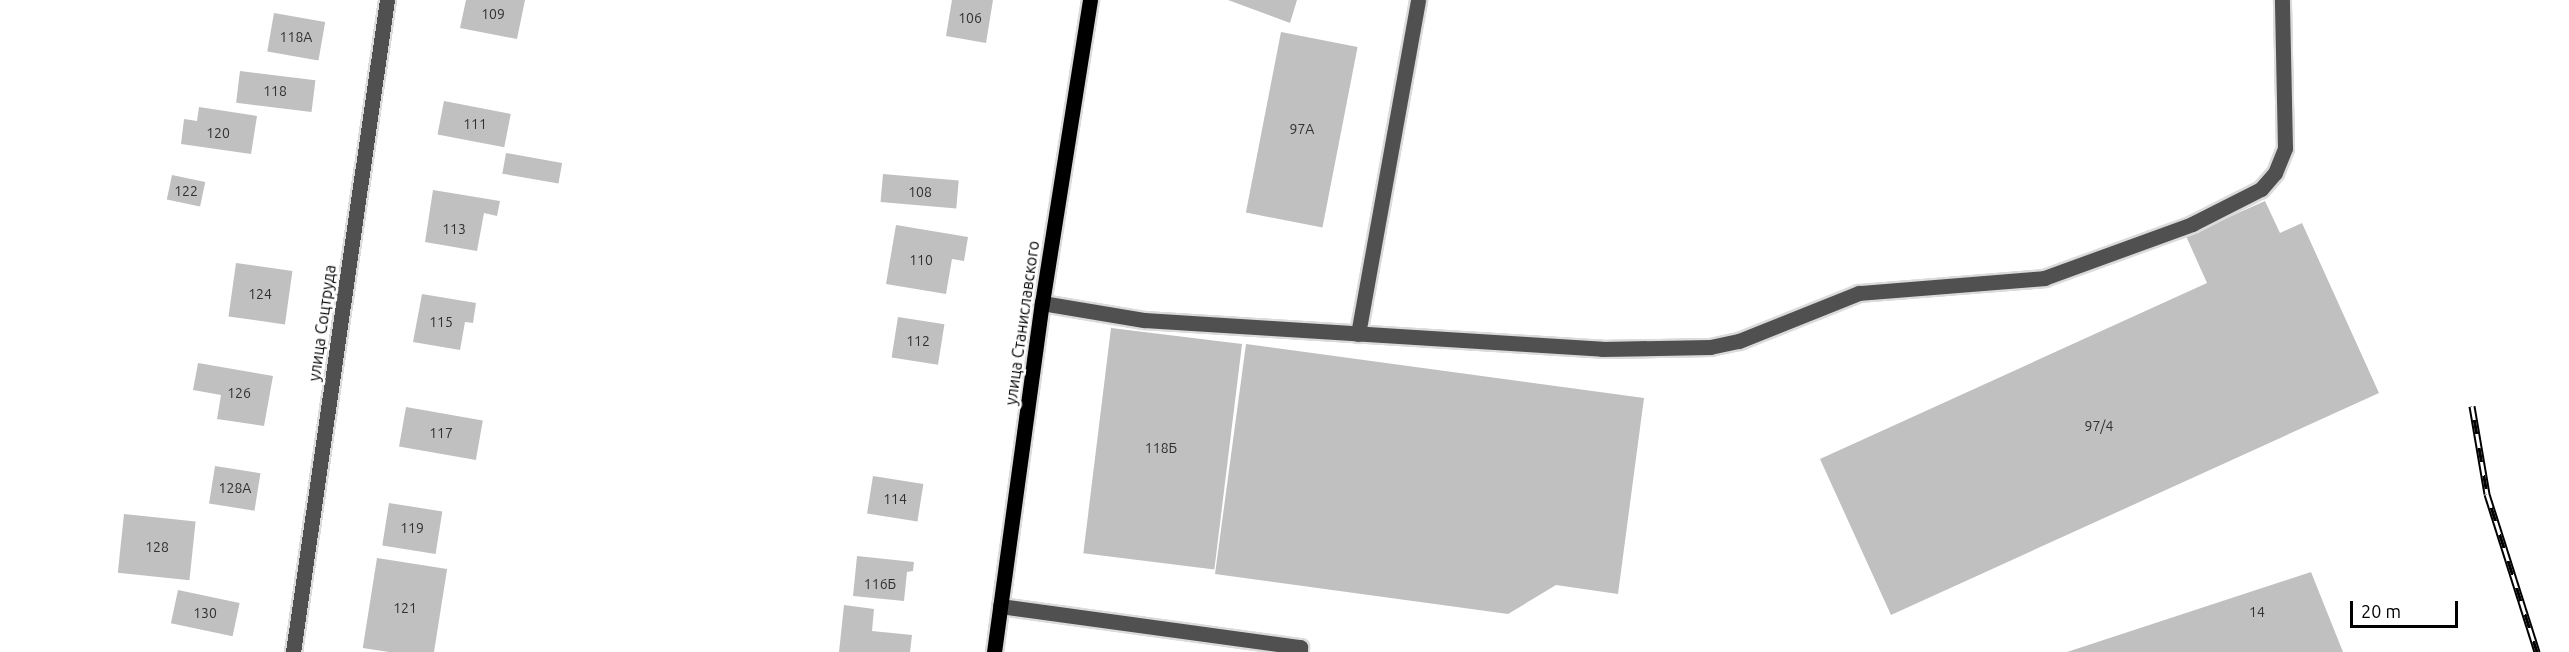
<!DOCTYPE html>
<meta charset="utf-8">
<style>
body{margin:0}
#map{position:relative;width:2569px;height:652px;overflow:hidden;background:#fff;font-family:Ubuntu,sans-serif}
div>[style]{position:absolute}
.building>*{inset:0;background:#c0c0c0;transform-origin:0 0}
.roads{filter:drop-shadow(2px 0 #dbdbdb) drop-shadow(-2px 0 #dbdbdb) drop-shadow(0 2px #dbdbdb) drop-shadow(0 -2px #dbdbdb)}
.minor>*{height:15px;margin:-7.5px;padding:0 7.5px;transform-origin:7.5px;border-radius:7.5px;background:#505050}
.major>*{height:15px;margin:-7.5px;padding:0 7.5px;transform-origin:7.5px;border-radius:7.5px;background:#000}
.rail>*{height:7px;margin-top:-3.5px;transform-origin:0;background:repeating-linear-gradient(90deg,#fff 0 14px,#000 0 28px);box-sizing:border-box;border-block:2px solid #000}
span{translate:-50% -50%;white-space:nowrap;text-align:center;line-height:1.15;-webkit-text-stroke:5px #fff;paint-order:stroke}
.number-label{font-size:14px;color:#303030}
.number-label span{-webkit-text-stroke-width:0}
.street-label{font-size:16px;color:#000}
.scale{position:absolute;left:2350px;top:601px;width:108px;height:27px;box-sizing:border-box;border:3px solid #000;border-top:0;padding-left:8px;font-size:18px;line-height:21px;white-space:nowrap;color:#000;-webkit-text-stroke:4px #fff;paint-order:stroke}
</style>
<div id="map">
<div class="building">
<i style="clip-path:polygon(466px 0,525px 0,517px 39px,460px 28px)"></i>
<i style="clip-path:polygon(952px 0,993px 0,986px 43px,946px 36px)"></i>
<i style="clip-path:polygon(1228px 0,1297px 0,1290px 23px)"></i>
<i style="left:274px;top:13px;width:52px;height:39px;rotate:10deg"></i>
<i style="left:1281px;top:32px;width:78px;height:184px;rotate:11deg"></i>
<i style="left:240px;top:71px;width:76px;height:32px;rotate:7deg"></i>
<i style="left:444px;top:101px;width:68px;height:34px;rotate:11deg"></i>
<i style="clip-path:polygon(199px 107px,257px 116px,251px 154px,181px 144px,184px 119px,197px 121px)"></i>
<i style="left:506px;top:153px;width:57px;height:21px;rotate:10deg"></i>
<i style="left:883px;top:174px;width:76px;height:28px;rotate:5deg"></i>
<i style="left:172px;top:175px;width:34px;height:25px;rotate:12deg"></i>
<i style="clip-path:polygon(433px 190px,500px 201px,497px 216px,484px 213px,477px 251px,425px 242px)"></i>
<i style="clip-path:polygon(2265px 201px,2280px 233px,2302px 223px,2379px 393px,1891px 615px,1820px 459px,2207px 283px,2186px 236px)"></i>
<i style="clip-path:polygon(896px 225px,968px 237px,964px 261px,952px 259px,946px 294px,886px 284px)"></i>
<i style="left:236px;top:263px;width:57px;height:54px;rotate:8deg"></i>
<i style="clip-path:polygon(422px 294px,476px 303px,473px 323px,465px 322px,460px 350px,413px 342px)"></i>
<i style="left:898px;top:317px;width:47px;height:41px;rotate:9deg"></i>
<i style="left:1111px;top:328px;width:132px;height:227px;rotate:7deg"></i>
<i style="clip-path:polygon(1246px 344px,1644px 398px,1618px 594px,1556px 585px,1508px 614px,1215px 574px)"></i>
<i style="clip-path:polygon(198px 363px,273px 376px,264px 426px,217px 419px,221px 395px,193px 390px)"></i>
<i style="left:406px;top:407px;width:78px;height:40px;rotate:10deg"></i>
<i style="left:215px;top:466px;width:46px;height:38px;rotate:9deg"></i>
<i style="left:873px;top:476px;width:51px;height:38px;rotate:9deg"></i>
<i style="left:389px;top:503px;width:54px;height:43px;rotate:9deg"></i>
<i style="left:124px;top:514px;width:72px;height:59px;rotate:6deg"></i>
<i style="clip-path:polygon(857px 556px,914px 562px,913px 571px,907px 572px,904px 601px,853px 596px)"></i>
<i style="left:377px;top:558px;width:71px;height:91px;rotate:9deg"></i>
<i style="clip-path:polygon(2311px 572px,2343px 652px,2067px 652px)"></i>
<i style="left:178px;top:590px;width:63px;height:34px;rotate:12deg"></i>
<i style="clip-path:polygon(844px 605px,874px 609px,872px 631px,912px 635px,910px 652px,839px 652px)"></i>
</div>
<div class="roads">
<div class="minor">
<i style="left:1042px;top:303px;width:103px;rotate:9.5deg"></i>
<i style="left:1144px;top:320px;width:459px;rotate:3.6deg"></i>
<i style="left:1602px;top:349px;width:108px;rotate:-1.1deg"></i>
<i style="left:1710px;top:347px;width:30px;rotate:-12deg"></i>
<i style="left:1739px;top:341px;width:129px;rotate:-21.8deg"></i>
<i style="left:1859px;top:293px;width:186px;rotate:-4.6deg"></i>
<i style="left:2044px;top:278px;width:158px;rotate:-20deg"></i>
<i style="left:2192px;top:224px;width:77px;rotate:-26.9deg"></i>
<i style="left:2261px;top:189px;width:21px;rotate:-49deg"></i>
<i style="left:2275px;top:173px;width:27px;rotate:-68deg"></i>
<i style="left:2285px;top:148px;width:148px;rotate:-91.2deg"></i>
<i style="left:1358px;top:334px;width:339px;rotate:-79.8deg"></i>
<i style="left:1000px;top:606px;width:303px;rotate:7.8deg"></i>
<i style="left:1300px;top:647px;width:5px;rotate:90deg"></i>
<i style="left:293px;top:652px;width:659px;rotate:-81.8deg"></i>
</div>
<div class="major">
<i style="left:994px;top:652px;width:352px;rotate:-82.2deg"></i>
<i style="left:1042px;top:303px;width:307px;rotate:-81deg"></i>
</div>
</div>
<div class="rail">
<i style="left:2472px;top:406px;width:89px;rotate:80.3deg"></i>
<i style="left:2487px;top:494px;width:166px;rotate:72.4deg"></i>
</div>
<div class="number-label">
<span style="left:493px;top:14px">109</span>
<span style="left:970px;top:18px">106</span>
<span style="left:296px;top:37px">118А</span>
<span style="left:275px;top:91px">118</span>
<span style="left:475px;top:124px">111</span>
<span style="left:1302px;top:129px">97А</span>
<span style="left:218px;top:133px">120</span>
<span style="left:186px;top:191px">122</span>
<span style="left:920px;top:192px">108</span>
<span style="left:454px;top:229px">113</span>
<span style="left:921px;top:260px">110</span>
<span style="left:260px;top:294px">124</span>
<span style="left:441px;top:322px">115</span>
<span style="left:918px;top:341px">112</span>
<span style="left:239px;top:393px">126</span>
<span style="left:2099px;top:426px">97/4</span>
<span style="left:441px;top:433px">117</span>
<span style="left:1161px;top:448px">118Б</span>
<span style="left:235px;top:488px">128А</span>
<span style="left:895px;top:499px">114</span>
<span style="left:412px;top:528px">119</span>
<span style="left:157px;top:547px">128</span>
<span style="left:880px;top:584px">116Б</span>
<span style="left:405px;top:608px">121</span>
<span style="left:2257px;top:612px">14</span>
<span style="left:205px;top:613px">130</span>
</div>
<div class="street-label">
<span style="left:322px;top:323px;rotate:-82deg">улица Соцтруда</span>
<span style="left:1022px;top:323px;rotate:-82deg">улица Станиславского</span>
</div>
<div class="scale">20 m</div>
</div>
